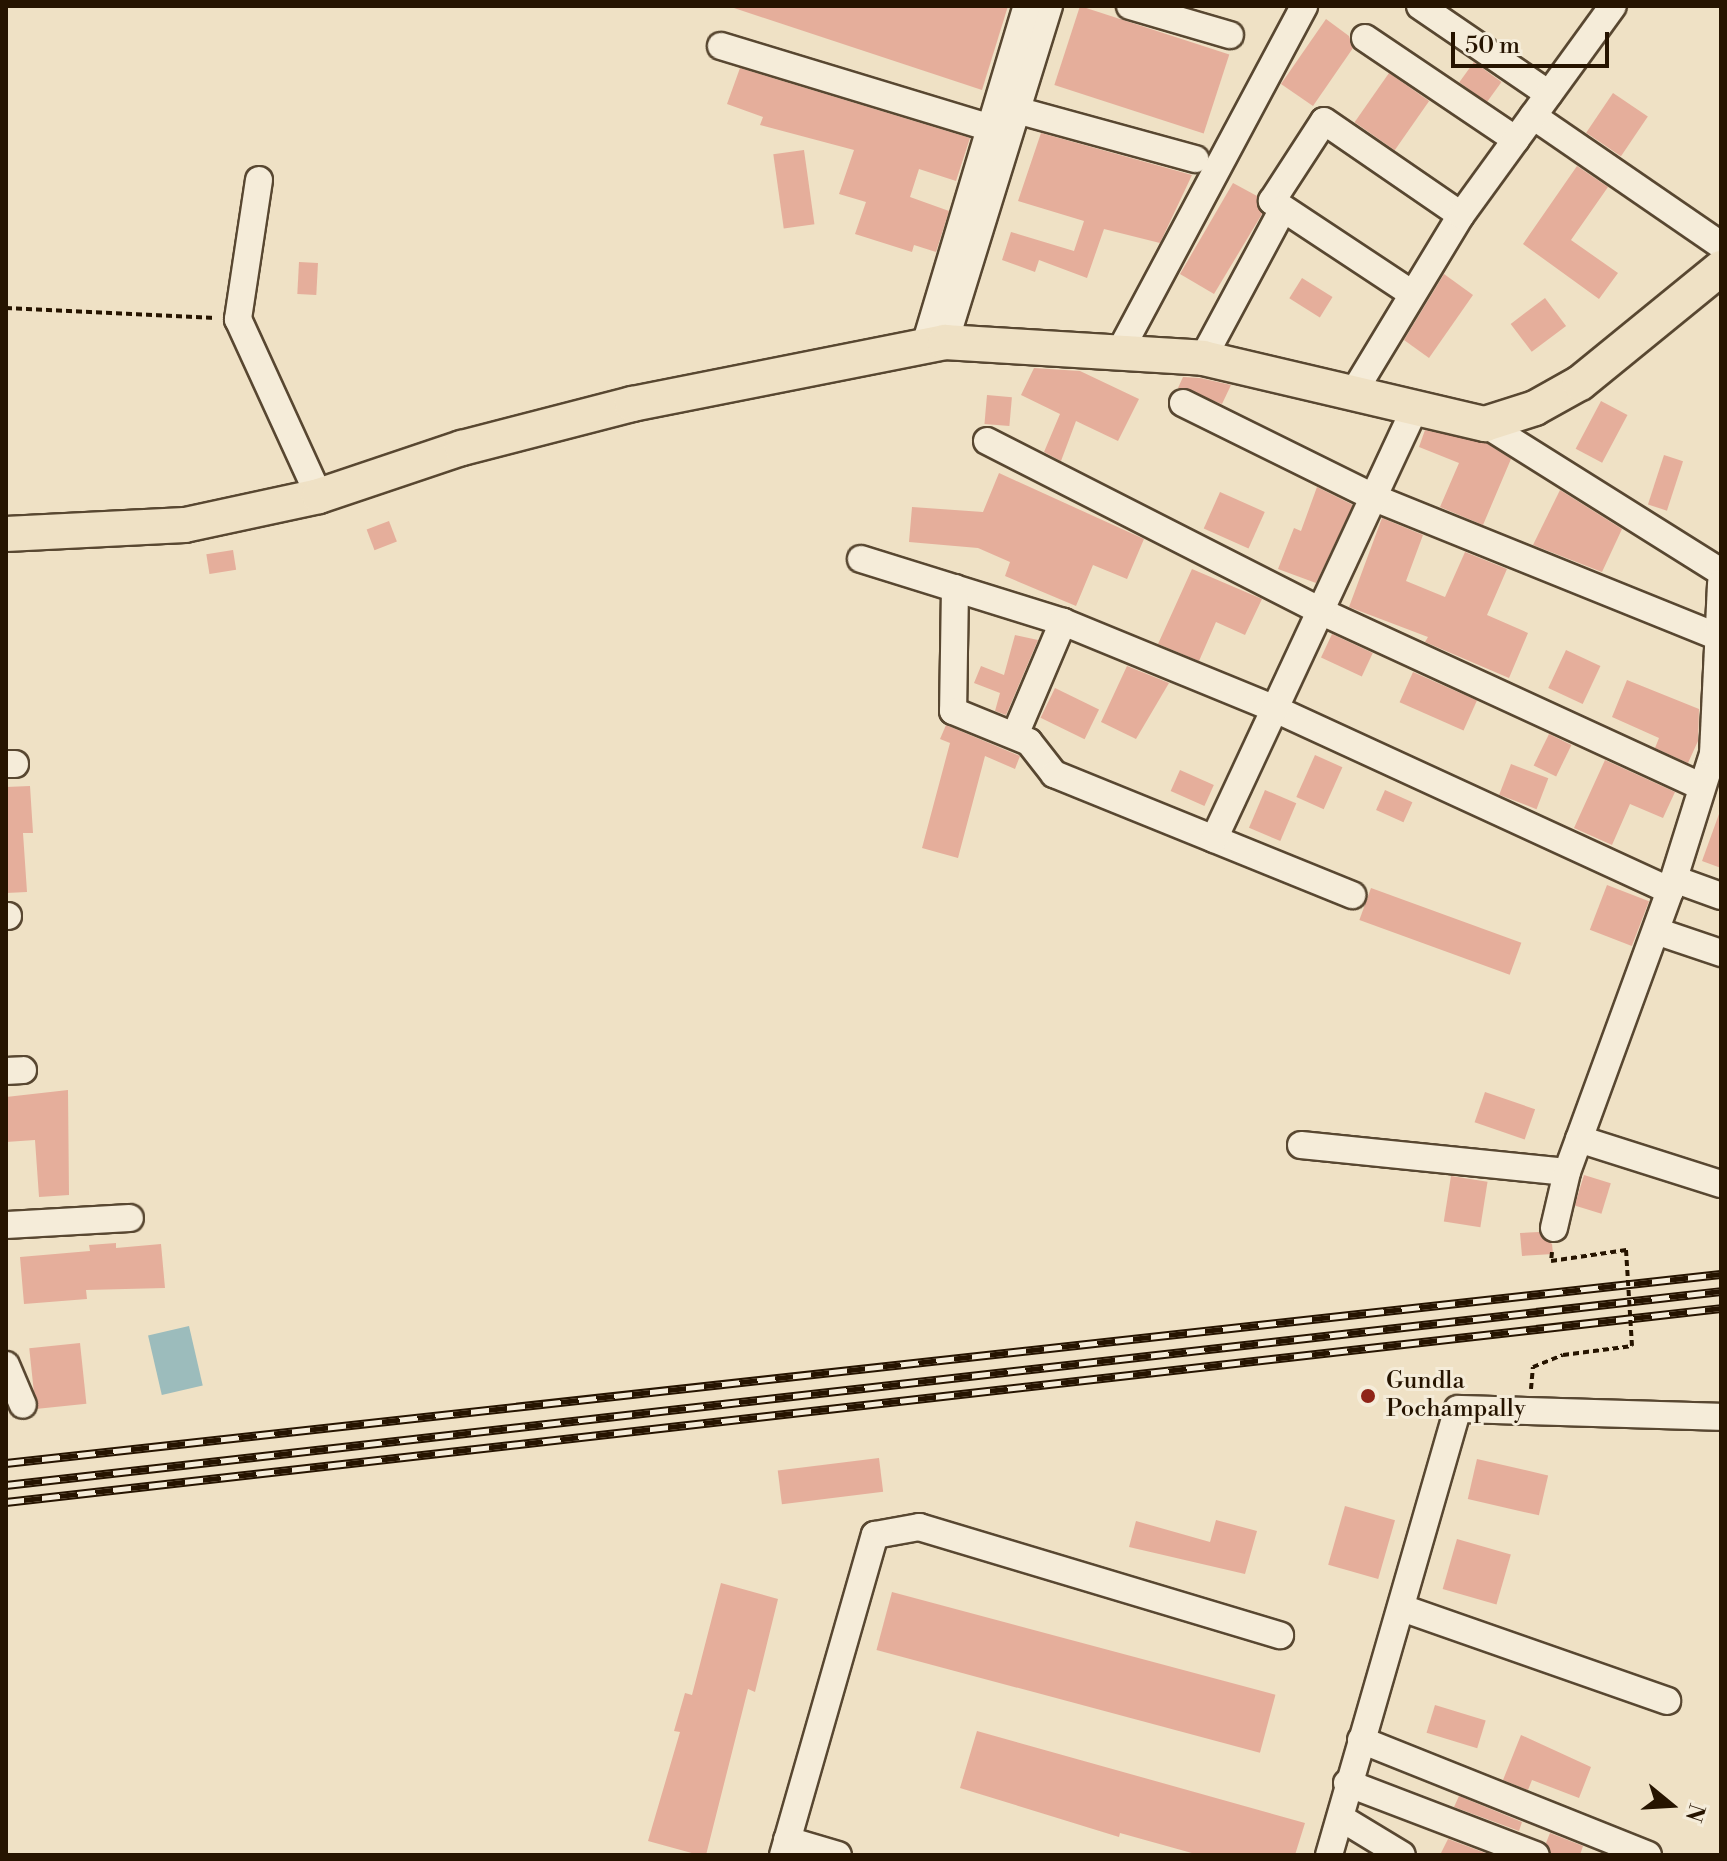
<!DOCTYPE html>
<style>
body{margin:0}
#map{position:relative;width:1727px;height:1861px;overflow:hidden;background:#efe1c5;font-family:"Libre Bodoni",serif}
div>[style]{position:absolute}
.water>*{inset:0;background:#9cbcbc;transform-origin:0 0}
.building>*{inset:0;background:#e5ae9b;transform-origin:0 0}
.path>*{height:4px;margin-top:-2px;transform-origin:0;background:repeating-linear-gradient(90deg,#261400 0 6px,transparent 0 10px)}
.roads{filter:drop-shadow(2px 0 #584731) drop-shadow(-2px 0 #584731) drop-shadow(0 2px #584731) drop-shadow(0 -2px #584731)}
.minor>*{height:26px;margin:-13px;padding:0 13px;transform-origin:13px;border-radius:13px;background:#f5ecd9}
.major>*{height:34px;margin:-17px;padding:0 17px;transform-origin:17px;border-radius:17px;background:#efe1c5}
.rail>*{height:9px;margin-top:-4.5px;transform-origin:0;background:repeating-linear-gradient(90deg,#f5ecd9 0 18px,#261400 0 36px);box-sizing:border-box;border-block:2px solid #261400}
.path-bridge>*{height:4px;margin-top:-2px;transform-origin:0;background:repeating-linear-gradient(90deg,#261400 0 6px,transparent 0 10px)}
.dots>*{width:22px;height:22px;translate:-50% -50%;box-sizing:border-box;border:4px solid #f5ecd9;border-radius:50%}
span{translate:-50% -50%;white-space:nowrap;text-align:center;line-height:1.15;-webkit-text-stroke:6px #f5ecd9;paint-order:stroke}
.poi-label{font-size:24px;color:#261400}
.left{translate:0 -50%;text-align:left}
.frame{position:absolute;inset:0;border:8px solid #261400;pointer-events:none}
.north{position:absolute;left:1631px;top:1765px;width:80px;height:80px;-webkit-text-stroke:6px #f5ecd9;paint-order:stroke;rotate:108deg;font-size:22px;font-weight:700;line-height:32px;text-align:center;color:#261400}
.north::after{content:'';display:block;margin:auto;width:28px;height:36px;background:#261400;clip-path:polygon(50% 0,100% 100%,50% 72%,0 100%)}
.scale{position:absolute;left:1451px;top:32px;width:158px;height:36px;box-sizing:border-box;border:4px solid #261400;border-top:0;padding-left:10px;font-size:24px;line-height:28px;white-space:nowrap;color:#261400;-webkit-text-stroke:6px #f5ecd9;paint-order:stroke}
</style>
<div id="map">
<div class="water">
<i style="left:189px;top:1326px;width:61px;height:42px;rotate:77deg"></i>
</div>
<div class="building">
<i style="clip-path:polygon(728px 6px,1008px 6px,982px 90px)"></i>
<i style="left:1080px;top:6px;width:157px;height:83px;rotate:18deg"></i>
<i style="clip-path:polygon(1326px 19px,1349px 36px,1353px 48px,1313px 106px,1281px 84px)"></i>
<i style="left:1474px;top:62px;width:34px;height:25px;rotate:36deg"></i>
<i style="clip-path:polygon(740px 68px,970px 138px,956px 181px,919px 169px,910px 197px,949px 211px,936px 252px,914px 245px,912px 252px,855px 234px,866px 202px,839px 194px,854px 150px,760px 125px,763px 117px,727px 104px)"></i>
<i style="left:1389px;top:73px;width:49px;height:60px;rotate:35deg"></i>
<i style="left:1613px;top:93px;width:42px;height:48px;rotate:34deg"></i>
<i style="clip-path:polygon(1041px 133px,1192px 175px,1160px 243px,1104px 229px,1087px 278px,1039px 260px,1035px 272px,1002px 260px,1011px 232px,1074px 251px,1084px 221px,1018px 201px)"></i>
<i style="left:804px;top:150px;width:75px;height:31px;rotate:82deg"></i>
<i style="clip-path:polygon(1577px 166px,1608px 187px,1571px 240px,1618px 273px,1599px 299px,1523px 244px)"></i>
<i style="clip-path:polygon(1233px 183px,1257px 196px,1262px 214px,1214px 294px,1180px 274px)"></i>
<i style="left:299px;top:262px;width:19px;height:32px;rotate:3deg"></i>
<i style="clip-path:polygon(1444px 274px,1473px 295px,1429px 358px,1404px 340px)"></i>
<i style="left:1302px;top:278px;width:36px;height:24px;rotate:32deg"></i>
<i style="left:1545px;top:298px;width:35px;height:43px;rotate:53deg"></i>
<i style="clip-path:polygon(1034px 368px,1080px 371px,1139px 399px,1118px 441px,1076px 421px,1061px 461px,1044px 452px,1060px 414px,1021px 395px)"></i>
<i style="clip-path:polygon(1183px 377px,1200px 378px,1231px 385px,1222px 404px,1178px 388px)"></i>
<i style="left:987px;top:395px;width:25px;height:29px;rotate:5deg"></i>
<i style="left:1601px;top:401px;width:30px;height:54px;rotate:28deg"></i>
<i style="clip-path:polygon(1425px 430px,1486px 443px,1511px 459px,1483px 525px,1440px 507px,1459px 463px,1419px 447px)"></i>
<i style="left:1664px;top:455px;width:20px;height:52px;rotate:18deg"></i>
<i style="clip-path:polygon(999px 473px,1144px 539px,1127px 579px,1093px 565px,1076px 606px,1005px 576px,1010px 562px,978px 548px,909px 542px,912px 507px,983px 512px)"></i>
<i style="clip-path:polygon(1317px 487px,1353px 505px,1316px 583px,1278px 569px,1294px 528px,1301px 531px)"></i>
<i style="clip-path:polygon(1560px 490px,1622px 529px,1602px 572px,1533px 545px)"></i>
<i style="left:1220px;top:492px;width:49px;height:40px;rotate:24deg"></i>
<i style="clip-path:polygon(1382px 518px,1423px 535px,1406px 581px,1445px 597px,1465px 552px,1507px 569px,1487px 615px,1528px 633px,1509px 678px,1425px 642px,1428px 637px,1349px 607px)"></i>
<i style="left:389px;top:521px;width:22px;height:24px;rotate:69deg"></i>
<i style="left:233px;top:550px;width:20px;height:27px;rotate:81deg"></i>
<i style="clip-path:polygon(1192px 569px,1262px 599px,1245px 635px,1216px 622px,1199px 661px,1158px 644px)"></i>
<i style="left:1332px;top:634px;width:45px;height:26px;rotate:25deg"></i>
<i style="clip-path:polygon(1015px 635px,1038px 640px,1006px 715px,995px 711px,1000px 693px,974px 683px,981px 666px,1004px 675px)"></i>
<i style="left:1566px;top:650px;width:38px;height:42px;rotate:25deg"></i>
<i style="clip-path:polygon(1127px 666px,1169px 683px,1136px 739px,1101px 722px)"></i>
<i style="left:1413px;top:672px;width:70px;height:33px;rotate:24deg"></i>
<i style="clip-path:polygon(1627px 680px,1699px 709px,1698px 741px,1688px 763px,1655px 748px,1659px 738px,1612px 717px)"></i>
<i style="left:1055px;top:688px;width:49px;height:33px;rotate:26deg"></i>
<i style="clip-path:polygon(946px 725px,1020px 756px,1015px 769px,985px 756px,958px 858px,922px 848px,950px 743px,940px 739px)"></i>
<i style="left:1549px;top:734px;width:25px;height:35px;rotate:26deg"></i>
<i style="left:1315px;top:755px;width:30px;height:46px;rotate:24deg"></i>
<i style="clip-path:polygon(1605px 760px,1675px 792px,1663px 818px,1630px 804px,1612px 845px,1574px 828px)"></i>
<i style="left:1511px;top:764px;width:40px;height:33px;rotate:21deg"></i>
<i style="left:1180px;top:770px;width:37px;height:23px;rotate:24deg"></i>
<i style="clip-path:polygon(30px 786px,33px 833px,23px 833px,27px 892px,6px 893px,6px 787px)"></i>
<i style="left:1265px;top:790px;width:34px;height:41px;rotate:23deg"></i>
<i style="left:1385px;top:790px;width:30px;height:22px;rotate:24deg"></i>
<i style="clip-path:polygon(1719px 814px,1721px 815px,1721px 868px,1702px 861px)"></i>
<i style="left:1607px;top:885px;width:45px;height:48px;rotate:21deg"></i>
<i style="left:1371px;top:888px;width:160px;height:34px;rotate:20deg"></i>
<i style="clip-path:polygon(68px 1090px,69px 1195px,39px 1197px,35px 1140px,6px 1142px,6px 1097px)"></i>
<i style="left:1485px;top:1092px;width:53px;height:32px;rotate:19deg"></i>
<i style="left:1584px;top:1175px;width:28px;height:32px;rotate:17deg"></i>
<i style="left:1451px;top:1176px;width:37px;height:46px;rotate:9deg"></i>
<i style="clip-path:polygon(1539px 1232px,1552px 1244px,1553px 1254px,1522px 1256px,1520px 1233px)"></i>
<i style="clip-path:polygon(116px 1243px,116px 1248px,161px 1244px,165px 1288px,86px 1290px,87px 1299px,24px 1304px,20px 1257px,90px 1251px,89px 1245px)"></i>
<i style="left:80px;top:1343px;width:61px;height:51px;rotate:84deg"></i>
<i style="left:879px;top:1458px;width:34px;height:102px;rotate:83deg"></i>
<i style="left:1477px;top:1459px;width:73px;height:41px;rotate:13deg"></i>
<i style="left:1345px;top:1506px;width:52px;height:61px;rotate:16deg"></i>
<i style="clip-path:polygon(1216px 1520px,1257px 1531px,1245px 1574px,1129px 1547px,1136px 1521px,1210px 1542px)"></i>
<i style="left:1457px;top:1539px;width:56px;height:52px;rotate:16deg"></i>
<i style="clip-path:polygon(721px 1583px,778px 1599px,755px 1692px,748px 1689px,706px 1855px,699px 1855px,648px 1841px,680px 1732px,674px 1731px,685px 1693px,692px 1695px)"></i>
<i style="left:892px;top:1592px;width:397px;height:60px;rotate:15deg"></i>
<i style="left:1435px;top:1705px;width:53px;height:29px;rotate:17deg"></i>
<i style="clip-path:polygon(977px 1731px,1305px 1823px,1295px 1855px,1199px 1855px,1120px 1833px,1119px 1837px,960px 1788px)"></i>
<i style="clip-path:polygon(1521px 1735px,1591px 1767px,1579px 1798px,1532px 1780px,1528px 1790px,1503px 1780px)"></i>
<i style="clip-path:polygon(1459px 1796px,1522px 1822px,1519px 1831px,1454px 1807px)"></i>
<i style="clip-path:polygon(1550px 1833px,1583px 1846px,1580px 1855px,1552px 1855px,1546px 1843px)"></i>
<i style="clip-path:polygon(1448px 1839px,1488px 1854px,1440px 1855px)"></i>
</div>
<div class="path">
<i style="left:6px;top:308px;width:210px;rotate:2.7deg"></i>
<i style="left:1552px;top:1252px;width:9px;rotate:96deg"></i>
<i style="left:1551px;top:1261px;width:76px;rotate:-8.3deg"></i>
<i style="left:1531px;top:1389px;width:22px;rotate:-85deg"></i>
<i style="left:1533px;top:1367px;width:32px;rotate:-22deg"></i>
<i style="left:1563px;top:1355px;width:70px;rotate:-7.4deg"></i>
</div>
<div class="roads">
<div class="minor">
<i style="left:1130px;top:6px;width:104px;rotate:16.2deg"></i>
<i style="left:1420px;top:6px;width:156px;rotate:34.3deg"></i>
<i style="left:1365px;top:38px;width:182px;rotate:34deg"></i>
<i style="left:721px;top:46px;width:282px;rotate:16.9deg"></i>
<i style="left:1016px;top:110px;width:186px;rotate:15.3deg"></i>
<i style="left:1533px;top:116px;width:228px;rotate:34.5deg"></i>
<i style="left:259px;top:180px;width:141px;rotate:98.6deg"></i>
<i style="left:238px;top:319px;width:195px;rotate:65.4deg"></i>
<i style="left:1411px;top:293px;width:167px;rotate:-146.5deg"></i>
<i style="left:1272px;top:201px;width:95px;rotate:-57deg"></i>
<i style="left:1324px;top:121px;width:166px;rotate:34.5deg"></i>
<i style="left:945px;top:342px;width:352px;rotate:-72.8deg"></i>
<i style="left:925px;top:345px;width:354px;rotate:-73.3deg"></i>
<i style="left:1120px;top:351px;width:391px;rotate:-61.9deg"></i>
<i style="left:1203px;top:358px;width:169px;rotate:-61.8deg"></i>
<i style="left:1352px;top:395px;width:210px;rotate:-58.8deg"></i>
<i style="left:1461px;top:215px;width:258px;rotate:-54deg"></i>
<i style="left:1183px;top:403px;width:216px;rotate:26.3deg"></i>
<i style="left:1377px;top:499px;width:369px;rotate:22deg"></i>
<i style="left:1485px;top:424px;width:279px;rotate:32.1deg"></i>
<i style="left:987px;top:441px;width:376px;rotate:27deg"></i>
<i style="left:1322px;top:612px;width:416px;rotate:24.7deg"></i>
<i style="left:861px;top:559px;width:212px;rotate:17.3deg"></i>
<i style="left:1063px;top:622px;width:229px;rotate:22.3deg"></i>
<i style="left:1275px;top:709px;width:435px;rotate:24.7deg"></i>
<i style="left:1670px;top:891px;width:144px;rotate:-72.6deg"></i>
<i style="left:1713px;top:754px;width:171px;rotate:-87.3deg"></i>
<i style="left:955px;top:588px;width:123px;rotate:90.9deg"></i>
<i style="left:953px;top:711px;width:82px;rotate:22.2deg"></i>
<i style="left:1029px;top:742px;width:41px;rotate:52deg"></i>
<i style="left:1054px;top:774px;width:322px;rotate:22.1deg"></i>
<i style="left:1015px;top:735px;width:123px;rotate:-67deg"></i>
<i style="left:6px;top:764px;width:9px"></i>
<i style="left:1214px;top:839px;width:472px;rotate:-65deg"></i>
<i style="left:1674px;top:879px;width:50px;rotate:19.9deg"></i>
<i style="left:6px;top:916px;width:2px"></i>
<i style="left:1656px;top:931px;width:69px;rotate:18.7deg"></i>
<i style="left:6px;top:1071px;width:17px;rotate:-3deg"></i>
<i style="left:1579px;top:1139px;width:149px;rotate:17.6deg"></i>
<i style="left:1301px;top:1145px;width:267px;rotate:5.8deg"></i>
<i style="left:6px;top:1225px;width:124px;rotate:-3.2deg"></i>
<i style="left:1554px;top:1228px;width:57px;rotate:-76.9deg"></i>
<i style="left:1567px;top:1172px;width:299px;rotate:-69.9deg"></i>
<i style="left:6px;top:1365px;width:43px;rotate:67deg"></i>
<i style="left:1402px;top:1608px;width:281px;rotate:19.3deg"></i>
<i style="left:1361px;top:1740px;width:309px;rotate:21.8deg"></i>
<i style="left:1347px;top:1783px;width:202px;rotate:20.9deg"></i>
<i style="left:1341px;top:1818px;width:71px;rotate:31.2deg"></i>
<i style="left:787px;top:1840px;width:53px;rotate:16.4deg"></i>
<i style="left:783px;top:1855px;width:333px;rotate:-74deg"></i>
<i style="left:875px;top:1535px;width:45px;rotate:-10.3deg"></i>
<i style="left:919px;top:1527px;width:377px;rotate:16.7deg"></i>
<i style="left:1329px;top:1855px;width:464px;rotate:-73.9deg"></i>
<i style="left:1458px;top:1409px;width:263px;rotate:1.7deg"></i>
</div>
<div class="major">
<i style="left:6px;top:534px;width:179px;rotate:-2.9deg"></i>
<i style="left:185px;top:525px;width:137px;rotate:-12.2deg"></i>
<i style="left:319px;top:496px;width:151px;rotate:-18.6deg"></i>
<i style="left:462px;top:448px;width:176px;rotate:-14.5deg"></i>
<i style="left:632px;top:404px;width:319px;rotate:-11.2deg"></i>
<i style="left:945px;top:342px;width:258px;rotate:3.5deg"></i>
<i style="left:1203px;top:358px;width:290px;rotate:13.2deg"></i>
<i style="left:1485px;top:424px;width:52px;rotate:-17.7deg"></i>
<i style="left:1535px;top:408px;width:51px;rotate:-29.1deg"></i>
<i style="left:1580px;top:383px;width:182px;rotate:-39.2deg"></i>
</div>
</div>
<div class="rail">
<i style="left:6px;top:1463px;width:1725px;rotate:-6.29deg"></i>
<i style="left:6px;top:1485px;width:1726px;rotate:-6.45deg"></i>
<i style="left:6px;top:1502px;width:1726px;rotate:-6.45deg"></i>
</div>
<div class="path-bridge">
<i style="left:1626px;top:1250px;width:96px;rotate:86.4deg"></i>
</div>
<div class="dots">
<i style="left:1368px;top:1396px;background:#8f2418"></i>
</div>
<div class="poi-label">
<span class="left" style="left:1386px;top:1396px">Gundla<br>Pochampally</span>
</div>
<div class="frame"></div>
<div class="north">N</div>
<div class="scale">50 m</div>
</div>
